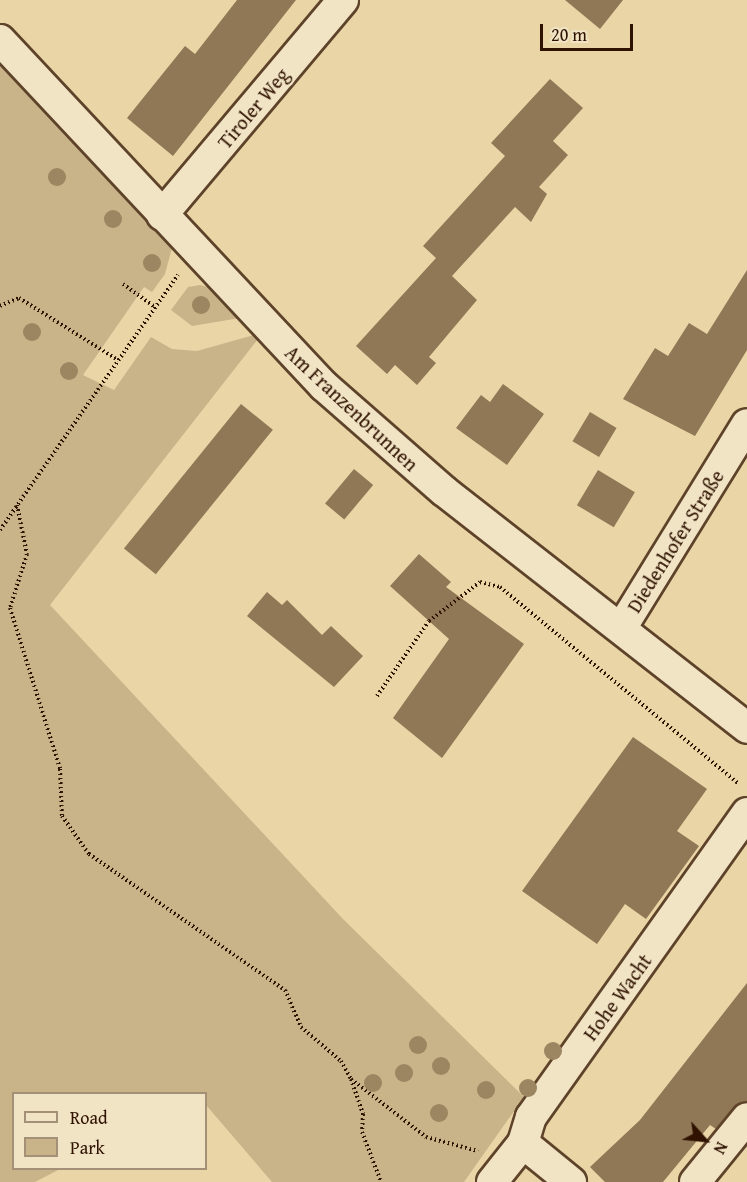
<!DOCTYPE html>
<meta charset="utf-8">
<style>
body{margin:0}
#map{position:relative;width:747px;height:1182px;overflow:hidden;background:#e9d5a6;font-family:"Gentium Book Plus",serif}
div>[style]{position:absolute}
.green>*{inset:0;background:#c9b48a}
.building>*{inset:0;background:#907756;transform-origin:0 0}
.path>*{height:4px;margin-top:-2px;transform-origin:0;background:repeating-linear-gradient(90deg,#2f1200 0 1.5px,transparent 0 4.5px)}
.roads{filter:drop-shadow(2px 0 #5e432a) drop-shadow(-2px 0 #5e432a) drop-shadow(0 2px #5e432a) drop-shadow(0 -2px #5e432a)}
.street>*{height:30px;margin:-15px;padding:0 15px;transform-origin:15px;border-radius:15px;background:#f1e4c5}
.trees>*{width:18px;height:18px;margin:-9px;border-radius:50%;background:#9c8561}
span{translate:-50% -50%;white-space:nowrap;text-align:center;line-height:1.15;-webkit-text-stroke:4.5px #f1e4c5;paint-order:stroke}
.street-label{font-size:20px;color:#2f1200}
.legend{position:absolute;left:12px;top:1092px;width:195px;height:78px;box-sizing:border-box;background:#f1e4c5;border:2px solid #a39076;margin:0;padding:8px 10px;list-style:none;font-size:18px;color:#2f1200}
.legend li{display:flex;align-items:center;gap:12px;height:30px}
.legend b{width:30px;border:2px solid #a39076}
.north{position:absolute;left:675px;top:1110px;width:60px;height:60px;-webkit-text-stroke:4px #f1e4c5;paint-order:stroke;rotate:117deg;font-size:16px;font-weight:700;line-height:24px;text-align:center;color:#2f1200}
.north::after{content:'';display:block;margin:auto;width:21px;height:27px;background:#2f1200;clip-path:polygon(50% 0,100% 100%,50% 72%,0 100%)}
.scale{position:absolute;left:540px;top:24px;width:93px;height:27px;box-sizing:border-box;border:3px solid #2f1200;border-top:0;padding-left:8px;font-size:18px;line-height:21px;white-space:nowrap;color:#2f1200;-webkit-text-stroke:4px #f1e4c5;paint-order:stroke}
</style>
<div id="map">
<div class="green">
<i style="clip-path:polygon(0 63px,172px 248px,165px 274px,152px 292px,144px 287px,83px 375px,114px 390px,151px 337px,172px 349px,197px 351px,254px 335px,258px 339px,50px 605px,343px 919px,524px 1097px,464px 1182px,272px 1182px,206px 1105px,206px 1094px,14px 1094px,14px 1168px,60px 1169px,35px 1182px,0 1182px)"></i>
<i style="clip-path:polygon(200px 285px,211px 288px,240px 318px,192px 326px,171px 310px,188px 287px)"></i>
</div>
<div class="building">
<i style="clip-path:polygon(237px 0,296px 0,173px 156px,127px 118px,185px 46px,195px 54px)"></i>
<i style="clip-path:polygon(565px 0,623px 0,600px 29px)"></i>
<i style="clip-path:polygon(550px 79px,583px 108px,553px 141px,568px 155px,539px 187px,547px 194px,531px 222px,515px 207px,452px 276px,477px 300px,429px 357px,436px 363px,417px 385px,395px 365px,387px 374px,356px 346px,436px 258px,423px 246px,505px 156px,491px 143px)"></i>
<i style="clip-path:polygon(747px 270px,747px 350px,695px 436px,623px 399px,655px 348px,668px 356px,689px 323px,707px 334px)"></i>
<i style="clip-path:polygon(503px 384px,544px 414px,507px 465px,456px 428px,481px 395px,490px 402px)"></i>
<i style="left:241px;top:404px;width:41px;height:186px;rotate:39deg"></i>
<i style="left:590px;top:412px;width:31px;height:34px;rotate:31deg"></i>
<i style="left:354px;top:469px;width:25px;height:45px;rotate:40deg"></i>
<i style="left:598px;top:470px;width:43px;height:41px;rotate:31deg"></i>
<i style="clip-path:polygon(419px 554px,451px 582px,446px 587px,524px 644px,442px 758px,393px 718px,449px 639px,390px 586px)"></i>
<i style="clip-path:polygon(267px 592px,282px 605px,287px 600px,322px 635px,331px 626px,363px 656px,334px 687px,247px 616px)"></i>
<i style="clip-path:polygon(633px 737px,707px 789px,677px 831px,699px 846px,646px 919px,625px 904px,597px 944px,522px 891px)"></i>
<i style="clip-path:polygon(747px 983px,747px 1101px,734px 1107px,716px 1129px,710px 1125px,663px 1182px,605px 1182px,590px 1167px,640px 1120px)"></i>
</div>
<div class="path">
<i style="left:123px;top:284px;width:39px;rotate:36deg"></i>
<i style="left:0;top:306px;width:21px;rotate:-23deg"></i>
<i style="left:19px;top:298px;width:117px;rotate:32.1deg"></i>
<i style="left:17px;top:505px;width:50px;rotate:78.5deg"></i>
<i style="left:27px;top:554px;width:57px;rotate:107.5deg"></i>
<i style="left:10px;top:608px;width:169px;rotate:72.7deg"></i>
<i style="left:60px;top:769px;width:47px;rotate:87.6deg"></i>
<i style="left:62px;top:816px;width:47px;rotate:54.6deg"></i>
<i style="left:89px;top:854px;width:239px;rotate:34.8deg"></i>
<i style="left:285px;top:990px;width:40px;rotate:66.6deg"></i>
<i style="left:301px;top:1027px;width:52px;rotate:40.4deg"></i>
<i style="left:341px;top:1061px;width:21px;rotate:61deg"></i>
<i style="left:351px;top:1079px;width:37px;rotate:71deg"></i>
<i style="left:363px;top:1114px;width:18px;rotate:93deg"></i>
<i style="left:362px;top:1132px;width:53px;rotate:69.2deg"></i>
<i style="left:0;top:530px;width:311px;rotate:-55.1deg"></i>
<i style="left:377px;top:696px;width:91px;rotate:-55.3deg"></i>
<i style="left:429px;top:621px;width:64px;rotate:-37.4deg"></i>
<i style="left:480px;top:582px;width:21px;rotate:14deg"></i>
<i style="left:500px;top:587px;width:310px;rotate:39.5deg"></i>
<i style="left:351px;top:1079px;width:95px;rotate:37.7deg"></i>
<i style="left:426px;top:1137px;width:54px;rotate:15.1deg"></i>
</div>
<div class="roads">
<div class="street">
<i style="left:0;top:40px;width:474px;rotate:46.9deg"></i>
<i style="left:324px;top:386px;width:159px;rotate:41.2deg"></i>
<i style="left:444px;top:491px;width:385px;rotate:38deg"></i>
<i style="left:162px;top:215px;width:281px;rotate:-49.9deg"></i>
<i style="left:622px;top:627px;width:238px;rotate:-58.4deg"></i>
<i style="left:523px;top:1143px;width:62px;rotate:39.1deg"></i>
<i style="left:492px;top:1182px;width:50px;rotate:-51.5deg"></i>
<i style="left:523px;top:1143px;width:27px;rotate:-73deg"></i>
<i style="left:531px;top:1117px;width:373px;rotate:-54.6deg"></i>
<i style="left:695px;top:1182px;width:82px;rotate:-50.9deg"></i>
</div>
</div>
<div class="trees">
<i style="left:57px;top:177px"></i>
<i style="left:113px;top:219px"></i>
<i style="left:152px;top:263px"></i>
<i style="left:201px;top:305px"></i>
<i style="left:32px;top:332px"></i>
<i style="left:69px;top:371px"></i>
<i style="left:418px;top:1045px"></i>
<i style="left:553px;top:1051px"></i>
<i style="left:441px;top:1066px"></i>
<i style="left:404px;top:1073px"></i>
<i style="left:373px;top:1083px"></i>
<i style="left:528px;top:1088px"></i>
<i style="left:486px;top:1090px"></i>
<i style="left:439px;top:1113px"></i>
</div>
<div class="street-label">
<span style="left:253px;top:108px;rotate:-50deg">Tiroler Weg</span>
<span style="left:352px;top:408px;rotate:43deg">Am Franzenbrunnen</span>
<span style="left:675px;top:541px;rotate:-58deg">Diedenhofer Straße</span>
<span style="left:617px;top:997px;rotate:-54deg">Hohe Wacht</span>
</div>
<ul class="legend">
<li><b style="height:8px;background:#f1e4c5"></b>Road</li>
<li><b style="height:16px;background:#c9b48a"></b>Park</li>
</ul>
<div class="north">N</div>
<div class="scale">20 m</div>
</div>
